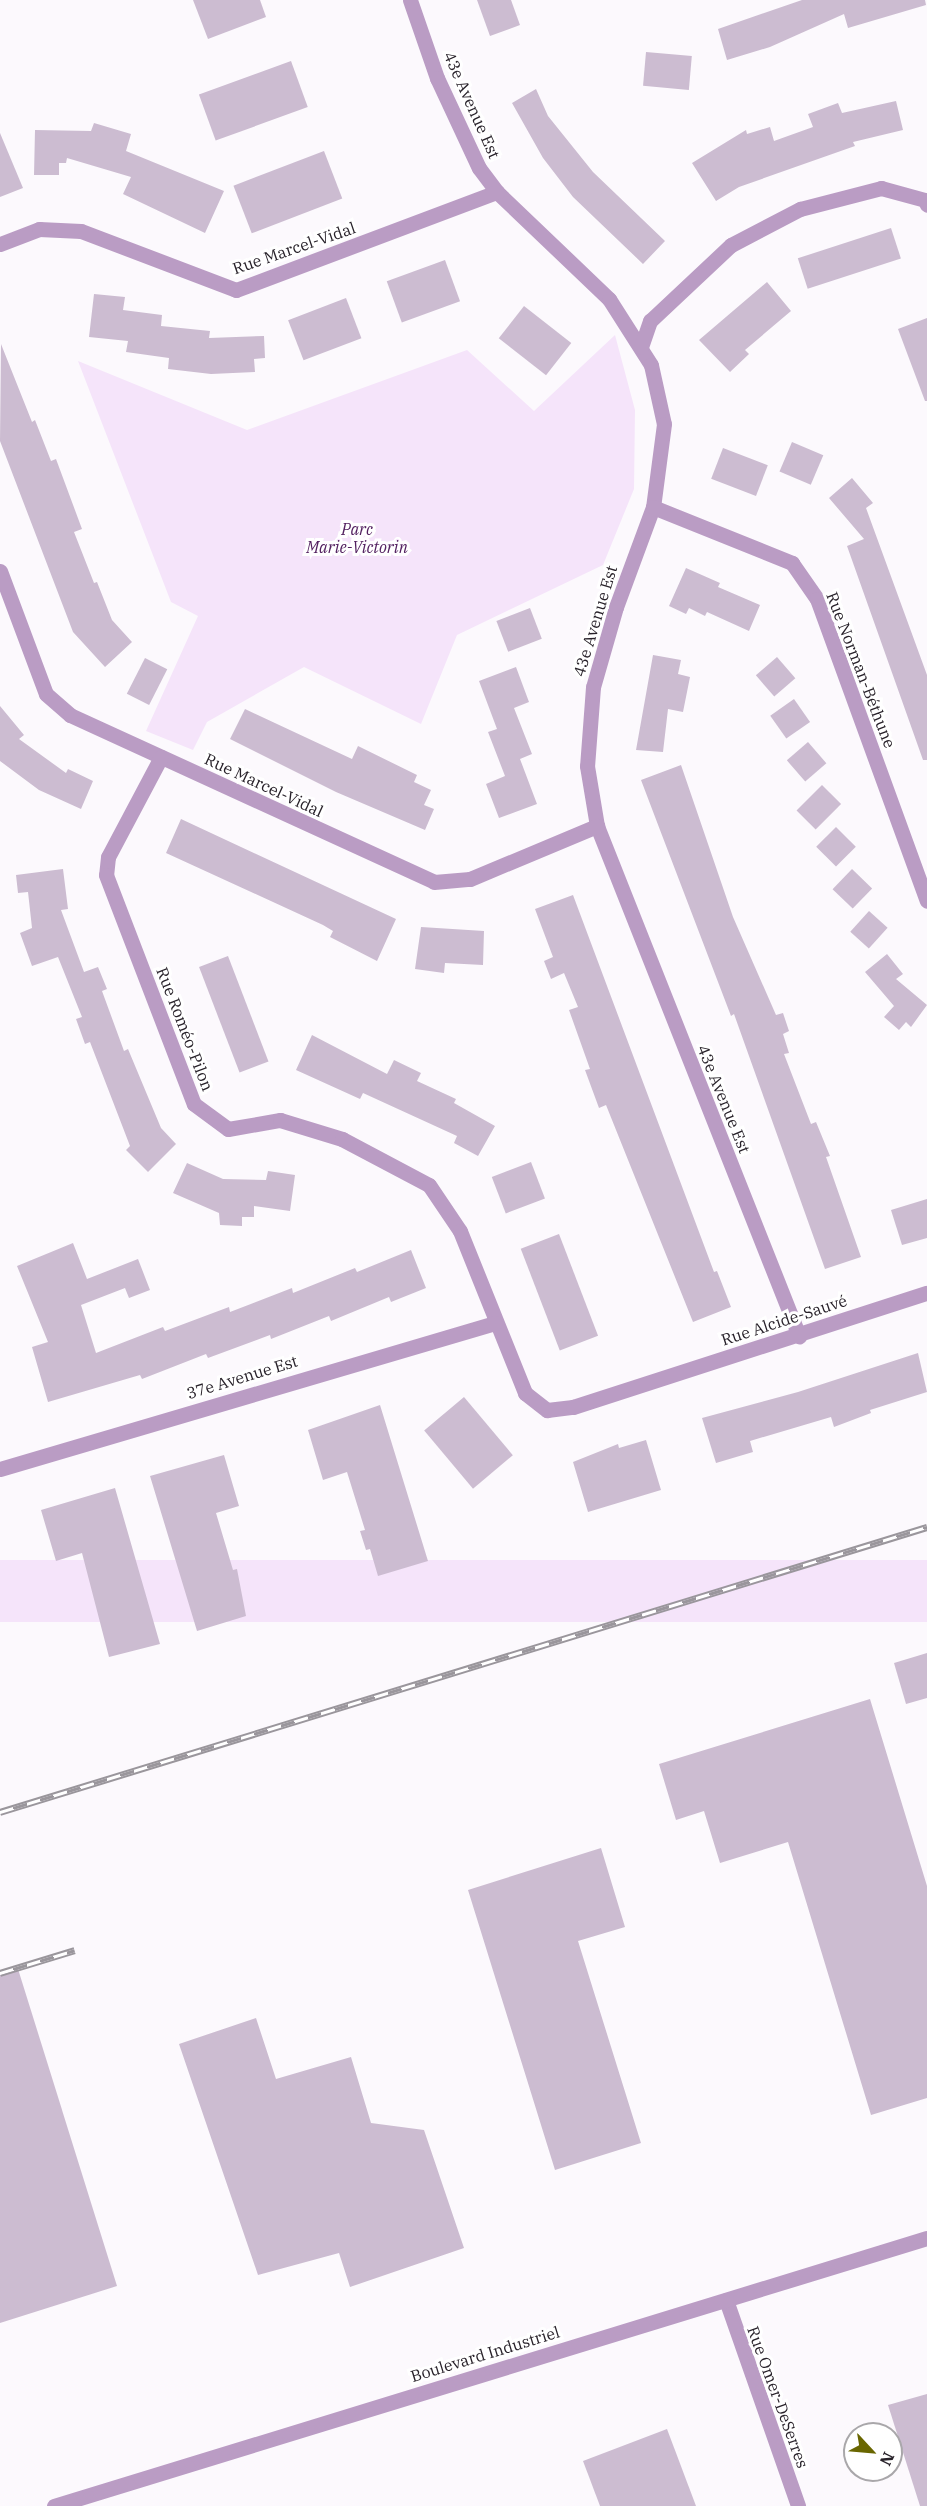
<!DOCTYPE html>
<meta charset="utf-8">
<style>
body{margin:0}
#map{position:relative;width:927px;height:2506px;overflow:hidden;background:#fcf9fd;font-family:"IBM Plex Serif",serif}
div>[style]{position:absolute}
.green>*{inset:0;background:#f5e4fa;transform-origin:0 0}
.building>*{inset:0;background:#ccbcd1;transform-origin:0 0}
.minor>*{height:15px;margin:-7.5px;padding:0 7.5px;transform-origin:7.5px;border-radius:7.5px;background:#ba9cc4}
.rail>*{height:7px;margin-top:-3.5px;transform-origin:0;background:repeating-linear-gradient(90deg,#fff 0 14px,#9a969c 0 28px);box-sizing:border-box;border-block:2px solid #9a969c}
span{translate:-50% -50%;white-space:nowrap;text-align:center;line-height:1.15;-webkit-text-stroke:6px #fff;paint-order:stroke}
.street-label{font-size:16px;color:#28222a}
.park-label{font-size:16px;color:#532160;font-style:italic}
.north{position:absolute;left:843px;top:2422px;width:60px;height:60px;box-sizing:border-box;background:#fff;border:2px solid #a9a7aa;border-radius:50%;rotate:116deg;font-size:16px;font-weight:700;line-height:24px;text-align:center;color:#28222a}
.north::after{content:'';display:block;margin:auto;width:21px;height:27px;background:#696600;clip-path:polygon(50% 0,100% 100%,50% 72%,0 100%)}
</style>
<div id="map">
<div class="green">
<i style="clip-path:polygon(615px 335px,635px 410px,634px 489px,603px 565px,457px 635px,421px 724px,304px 667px,207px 722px,193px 750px,146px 731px,198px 616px,171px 602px,78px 361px,247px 430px,467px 350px,534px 411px)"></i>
<i style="left:927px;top:1560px;width:62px;height:969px;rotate:90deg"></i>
</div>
<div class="building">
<i style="clip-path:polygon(193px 0,260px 0,266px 17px,208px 39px)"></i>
<i style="clip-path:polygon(477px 0,511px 0,520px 25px,490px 36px)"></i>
<i style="clip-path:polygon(802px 0,925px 0,926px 5px,848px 28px,844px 14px,770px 47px,727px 60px,718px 29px)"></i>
<i style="left:646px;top:52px;width:46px;height:34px;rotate:5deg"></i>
<i style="left:291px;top:61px;width:49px;height:98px;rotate:70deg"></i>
<i style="clip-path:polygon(536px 89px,548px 116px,593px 172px,665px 241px,643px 264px,573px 197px,543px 158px,512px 103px)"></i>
<i style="clip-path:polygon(896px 101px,903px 130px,853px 142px,855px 146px,739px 187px,716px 201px,692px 163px,746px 130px,747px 134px,770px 127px,774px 141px,813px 127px,808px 114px,838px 103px,842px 113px)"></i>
<i style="clip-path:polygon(94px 123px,131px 134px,126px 151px,224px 191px,205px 233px,123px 194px,131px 177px,67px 158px,66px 163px,59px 163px,59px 175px,34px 175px,35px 130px,91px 131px)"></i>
<i style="clip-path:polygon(0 133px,23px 188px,0 197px)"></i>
<i style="left:324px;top:151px;width:51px;height:97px;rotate:69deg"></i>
<i style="left:891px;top:228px;width:32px;height:98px;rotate:72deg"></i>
<i style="left:445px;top:260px;width:44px;height:62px;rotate:70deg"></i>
<i style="clip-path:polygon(767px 282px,791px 311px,745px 350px,749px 354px,730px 372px,699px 340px)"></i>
<i style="clip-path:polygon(94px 294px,125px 297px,123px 310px,162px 315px,161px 326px,210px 331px,209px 338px,264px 336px,265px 358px,254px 359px,255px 372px,211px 374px,168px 369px,169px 358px,126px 352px,128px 341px,89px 337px)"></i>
<i style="left:346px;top:298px;width:43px;height:62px;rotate:69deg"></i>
<i style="left:524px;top:306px;width:60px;height:41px;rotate:38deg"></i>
<i style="clip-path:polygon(927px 318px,927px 401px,925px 401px,898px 329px)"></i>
<i style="clip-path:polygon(1px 344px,32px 422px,35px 420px,51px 461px,56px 459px,82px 529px,74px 532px,94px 583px,97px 582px,112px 620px,132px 642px,105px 667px,73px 632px,0 441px)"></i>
<i style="left:792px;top:442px;width:34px;height:32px;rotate:23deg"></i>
<i style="left:723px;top:448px;width:48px;height:33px;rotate:21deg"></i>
<i style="clip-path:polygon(852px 478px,873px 503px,866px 508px,927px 675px,927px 760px,923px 760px,847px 546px,864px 539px,829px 498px)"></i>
<i style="clip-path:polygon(686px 568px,720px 583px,718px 587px,760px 605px,749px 631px,707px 612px,705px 616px,689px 608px,686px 614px,669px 606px)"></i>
<i style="left:530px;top:608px;width:33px;height:36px;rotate:69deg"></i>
<i style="clip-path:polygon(653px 655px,681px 660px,678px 674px,690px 677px,683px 712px,668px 709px,663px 752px,636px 750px)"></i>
<i style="left:777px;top:657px;width:28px;height:28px;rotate:49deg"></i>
<i style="left:145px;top:658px;width:25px;height:40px;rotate:27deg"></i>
<i style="clip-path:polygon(516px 667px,529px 702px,514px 708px,532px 754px,520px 759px,537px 804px,499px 818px,486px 784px,505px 776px,488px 732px,497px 729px,479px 681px)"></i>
<i style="left:794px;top:699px;width:28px;height:29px;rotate:55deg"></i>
<i style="clip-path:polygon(0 706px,24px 735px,19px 739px,66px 773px,68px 769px,93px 781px,81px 809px,39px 790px,0 761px)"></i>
<i style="clip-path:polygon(245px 709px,352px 759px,358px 746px,417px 775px,414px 782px,431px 790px,424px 805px,434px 809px,425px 830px,336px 792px,230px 739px)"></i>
<i style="left:808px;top:742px;width:28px;height:28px;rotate:49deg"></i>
<i style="clip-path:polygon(681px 765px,733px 917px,776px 1015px,783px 1013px,789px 1031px,783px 1034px,789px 1053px,784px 1054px,811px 1124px,816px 1122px,830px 1156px,826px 1157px,861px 1257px,825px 1269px,734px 1014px,731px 1016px,660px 830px,641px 780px)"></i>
<i style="left:822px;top:785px;width:27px;height:36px;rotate:45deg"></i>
<i style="clip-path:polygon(181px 819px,396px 919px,377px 961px,330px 937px,333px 931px,323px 925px,166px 853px)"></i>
<i style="left:836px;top:827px;width:28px;height:28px;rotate:45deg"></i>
<i style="clip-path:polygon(63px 869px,68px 909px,61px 910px,84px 972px,98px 967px,107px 989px,102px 991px,124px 1051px,128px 1049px,161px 1128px,176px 1144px,148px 1172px,126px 1150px,130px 1146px,90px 1042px,85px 1044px,76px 1019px,82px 1017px,58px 957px,32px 966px,20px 933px,32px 928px,28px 892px,18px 893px,16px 875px)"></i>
<i style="left:852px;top:869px;width:28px;height:28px;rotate:44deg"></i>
<i style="clip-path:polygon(573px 895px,714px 1272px,717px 1271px,731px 1307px,693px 1322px,606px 1105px,599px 1108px,585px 1070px,590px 1069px,569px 1010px,578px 1007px,564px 973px,551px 979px,544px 961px,553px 957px,535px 909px)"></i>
<i style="left:869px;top:911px;width:25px;height:28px;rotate:42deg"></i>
<i style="clip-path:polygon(421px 927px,484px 931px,483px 965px,445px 963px,444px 973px,415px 969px)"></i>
<i style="clip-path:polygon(887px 954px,903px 974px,896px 979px,927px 1005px,911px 1027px,906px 1022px,899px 1030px,884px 1017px,894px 1006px,865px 972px)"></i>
<i style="left:228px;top:956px;width:113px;height:31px;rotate:69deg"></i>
<i style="clip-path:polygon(312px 1035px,387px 1074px,394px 1060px,421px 1073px,417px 1081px,456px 1099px,454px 1103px,495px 1126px,478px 1156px,454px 1143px,457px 1136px,363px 1093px,360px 1099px,296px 1070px)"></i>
<i style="left:531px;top:1162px;width:39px;height:42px;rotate:69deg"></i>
<i style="clip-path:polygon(187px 1163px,223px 1179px,266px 1180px,268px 1171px,295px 1175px,290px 1211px,254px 1206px,254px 1217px,242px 1217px,242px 1226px,220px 1225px,219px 1213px,173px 1193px)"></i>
<i style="clip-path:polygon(927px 1199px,927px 1238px,902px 1245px,891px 1210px)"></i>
<i style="left:559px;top:1234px;width:109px;height:41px;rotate:69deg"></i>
<i style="clip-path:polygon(73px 1243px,87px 1279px,138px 1259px,150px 1290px,129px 1298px,125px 1288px,81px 1305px,96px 1353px,163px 1327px,165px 1331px,229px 1307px,230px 1312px,292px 1288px,293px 1293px,355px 1268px,357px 1272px,411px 1250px,426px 1288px,391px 1302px,389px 1297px,331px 1321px,329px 1316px,271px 1339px,270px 1335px,208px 1358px,206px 1354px,142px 1379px,140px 1375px,48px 1402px,32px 1347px,48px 1342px,17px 1266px)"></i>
<i style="clip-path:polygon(918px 1353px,927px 1392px,870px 1410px,871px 1413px,834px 1427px,831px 1417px,750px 1441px,753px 1452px,716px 1463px,702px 1418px,798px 1392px)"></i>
<i style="left:464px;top:1397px;width:76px;height:52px;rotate:50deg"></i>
<i style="clip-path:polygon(380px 1405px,428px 1561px,378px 1576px,370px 1549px,366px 1550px,360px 1531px,365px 1530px,347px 1472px,323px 1480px,308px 1430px)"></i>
<i style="clip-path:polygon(646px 1440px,661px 1490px,588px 1512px,573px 1462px,618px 1444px,619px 1448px)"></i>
<i style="clip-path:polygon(224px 1455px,239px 1506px,216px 1513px,233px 1570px,237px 1569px,246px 1616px,197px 1631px,150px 1476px)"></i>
<i style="clip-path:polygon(115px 1488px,160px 1644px,109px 1657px,82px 1553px,56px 1561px,41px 1510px)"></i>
<i style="clip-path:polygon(927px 1653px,927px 1698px,906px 1704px,894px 1663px)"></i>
<i style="clip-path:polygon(870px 1699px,927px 1886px,927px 2098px,871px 2115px,788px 1842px,720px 1863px,704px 1811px,676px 1820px,659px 1764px)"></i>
<i style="clip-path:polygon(601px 1848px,625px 1927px,578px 1941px,641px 2143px,555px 2170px,468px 1890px)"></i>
<i style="clip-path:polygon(18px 1969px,117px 2286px,0 2323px,0 1975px)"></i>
<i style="clip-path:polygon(256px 2018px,276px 2079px,351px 2057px,371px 2123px,424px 2130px,464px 2248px,350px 2287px,339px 2253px,258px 2275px,179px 2044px)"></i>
<i style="clip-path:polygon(927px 2394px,927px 2506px,920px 2506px,888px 2405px)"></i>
<i style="clip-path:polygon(667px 2429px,696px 2506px,600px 2506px,583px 2461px)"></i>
</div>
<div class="minor">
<i style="left:410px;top:0;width:83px;rotate:70.9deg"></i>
<i style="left:437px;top:78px;width:99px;rotate:65deg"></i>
<i style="left:479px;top:168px;width:30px;rotate:53deg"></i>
<i style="left:497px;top:192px;width:155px;rotate:43.7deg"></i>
<i style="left:609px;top:299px;width:78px;rotate:57.5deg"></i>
<i style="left:651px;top:365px;width:60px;rotate:77.6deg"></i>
<i style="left:664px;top:424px;width:84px;rotate:97.5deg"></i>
<i style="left:653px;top:507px;width:107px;rotate:110.3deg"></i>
<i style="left:616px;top:607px;width:83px;rotate:106deg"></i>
<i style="left:593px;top:687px;width:79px;rotate:94.3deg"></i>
<i style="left:587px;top:766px;width:61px;rotate:80.5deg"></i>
<i style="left:597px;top:826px;width:549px;rotate:68.39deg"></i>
<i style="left:0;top:244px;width:42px;rotate:-21deg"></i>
<i style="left:39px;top:229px;width:42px;rotate:2.7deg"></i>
<i style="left:81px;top:231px;width:166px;rotate:20.8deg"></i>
<i style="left:236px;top:290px;width:279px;rotate:-20.6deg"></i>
<i style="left:641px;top:347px;width:28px;rotate:-71deg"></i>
<i style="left:650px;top:321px;width:111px;rotate:-43.2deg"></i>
<i style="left:731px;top:245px;width:78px;rotate:-27.6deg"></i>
<i style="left:800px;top:209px;width:84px;rotate:-14.5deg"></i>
<i style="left:881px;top:188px;width:46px;rotate:15.3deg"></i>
<i style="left:925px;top:200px;width:5px;rotate:68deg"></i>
<i style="left:653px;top:507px;width:150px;rotate:21.9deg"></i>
<i style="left:792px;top:563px;width:44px;rotate:55.2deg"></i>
<i style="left:817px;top:599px;width:321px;rotate:70deg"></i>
<i style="left:0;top:571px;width:131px;rotate:69.5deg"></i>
<i style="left:46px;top:694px;width:32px;rotate:41deg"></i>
<i style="left:70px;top:715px;width:400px;rotate:24.6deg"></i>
<i style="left:434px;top:882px;width:36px;rotate:-5deg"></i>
<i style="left:470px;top:879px;width:138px;rotate:-22.7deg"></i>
<i style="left:161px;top:757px;width:113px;rotate:117.9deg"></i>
<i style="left:108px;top:857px;width:18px;rotate:96deg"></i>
<i style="left:106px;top:875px;width:245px;rotate:69deg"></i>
<i style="left:194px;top:1104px;width:42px;rotate:36.3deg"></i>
<i style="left:228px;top:1129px;width:53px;rotate:-9.8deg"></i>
<i style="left:280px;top:1120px;width:65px;rotate:17deg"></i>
<i style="left:342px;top:1139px;width:98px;rotate:27.9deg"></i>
<i style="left:429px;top:1185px;width:55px;rotate:56deg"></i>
<i style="left:460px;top:1231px;width:175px;rotate:68.1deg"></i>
<i style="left:525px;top:1393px;width:28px;rotate:38deg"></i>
<i style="left:547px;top:1410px;width:26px;rotate:-7deg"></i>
<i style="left:573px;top:1407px;width:372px;rotate:-17.9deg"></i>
<i style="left:0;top:1469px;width:516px;rotate:-16.43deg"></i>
<i style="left:726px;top:2300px;width:218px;rotate:70.7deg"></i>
<i style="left:54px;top:2506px;width:913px;rotate:-17.07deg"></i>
</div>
<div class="rail">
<i style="left:0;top:1812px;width:970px;rotate:-17.09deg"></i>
<i style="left:0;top:1973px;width:78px;rotate:-17deg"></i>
</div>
<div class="street-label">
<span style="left:472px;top:105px;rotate:66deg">43e Avenue Est</span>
<span style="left:294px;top:248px;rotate:-19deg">Rue Marcel-Vidal</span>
<span style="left:595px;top:621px;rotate:-73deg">43e Avenue Est</span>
<span style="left:861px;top:670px;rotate:69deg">Rue Norman-Béthune</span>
<span style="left:264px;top:785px;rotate:25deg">Rue Marcel-Vidal</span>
<span style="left:185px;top:1029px;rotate:69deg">Rue Roméo-Pilon</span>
<span style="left:724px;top:1099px;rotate:68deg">43e Avenue Est</span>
<span style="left:784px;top:1320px;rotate:-18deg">Rue Alcide-Sauvé</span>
<span style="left:242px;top:1377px;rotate:-17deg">37e Avenue Est</span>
<span style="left:485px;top:2354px;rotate:-17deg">Boulevard Industriel</span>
<span style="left:778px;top:2397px;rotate:70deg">Rue Omer-DeSerres</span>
</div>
<div class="park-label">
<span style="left:357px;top:538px">Parc<br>Marie-Victorin</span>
</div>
<div class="north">N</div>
</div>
